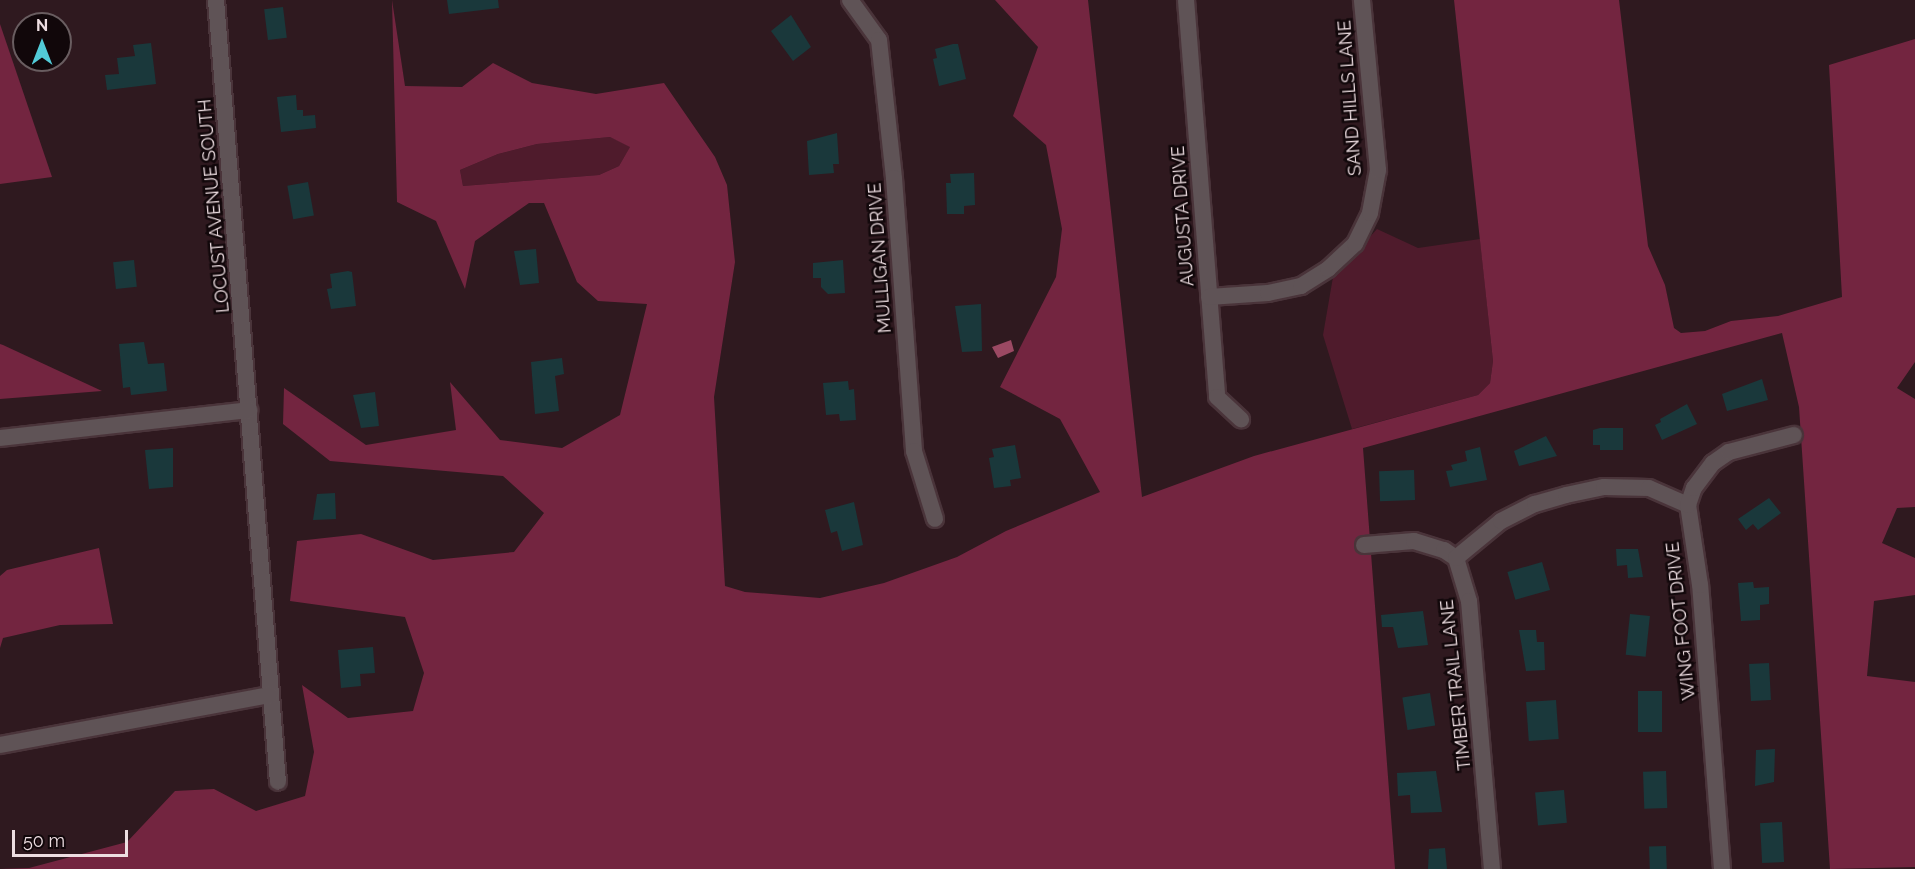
<!DOCTYPE html>
<style>
body{margin:0}
#map{position:relative;width:1915px;height:869px;overflow:hidden;background:#2f191f;font-family:Raleway,sans-serif}
div>[style]{position:absolute}
.green>*{inset:0;background:#4f1b2c}
.forest>*{inset:0;background:#732540}
.water>*{inset:0;background:#9b4963}
.building>*{inset:0;background:#1a383b;transform-origin:0 0}
.roads{filter:drop-shadow(2px 0 #4a343a) drop-shadow(-2px 0 #4a343a) drop-shadow(0 2px #4a343a) drop-shadow(0 -2px #4a343a)}
.street>*{height:16px;margin:-8px;padding:0 8px;transform-origin:8px;border-radius:8px;background:#5f5356}
span{translate:-50% -50%;white-space:nowrap;text-align:center;line-height:1.15;-webkit-text-stroke:5px #11070a;paint-order:stroke}
.street-label{font-size:18px;color:#eddde1}
.north{position:absolute;left:12px;top:12px;width:60px;height:60px;box-sizing:border-box;background:#11070a;border:2px solid #695d60;border-radius:50%;rotate:0deg;font-size:16px;font-weight:700;line-height:24px;text-align:center;color:#eddde1}
.north::after{content:'';display:block;margin:auto;width:21px;height:27px;background:#52cbd8;clip-path:polygon(50% 0,100% 100%,50% 72%,0 100%)}
.scale{position:absolute;left:12px;top:830px;width:116px;height:27px;box-sizing:border-box;border:3px solid #eddde1;border-top:0;padding-left:8px;font-size:18px;line-height:21px;white-space:nowrap;color:#eddde1;-webkit-text-stroke:4px #11070a;paint-order:stroke}
</style>
<div id="map">
<div class="green">
<i style="clip-path:polygon(610px 137px,631px 146px,619px 166px,599px 175px,463px 186px,460px 170px,498px 154px,537px 144px)"></i>
<i style="clip-path:polygon(1377px 229px,1418px 248px,1480px 239px,1493px 361px,1490px 383px,1478px 395px,1352px 429px,1323px 335px,1333px 277px)"></i>
</div>
<div class="forest">
<i style="clip-path:polygon(evenodd,392px 0,405px 86px,462px 87px,493px 63px,532px 83px,596px 94px,664px 83px,715px 157px,727px 185px,735px 262px,714px 397px,725px 586px,745px 592px,820px 598px,884px 583px,957px 557px,1006px 531px,1100px 492px,1060px 419px,1000px 387px,1056px 277px,1062px 229px,1046px 145px,1013px 116px,1038px 47px,995px 0,1088px 0,1142px 497px,1254px 456px,1478px 395px,1490px 383px,1493px 361px,1454px 0,1619px 0,1648px 246px,1665px 285px,1674px 328px,1681px 333px,1705px 331px,1731px 321px,1778px 316px,1842px 297px,1829px 65px,1915px 39px,1915px 362px,1897px 388px,1915px 399px,1915px 507px,1897px 508px,1882px 543px,1915px 558px,1915px 595px,1874px 601px,1867px 676px,1915px 682px,1915px 867px,1830px 869px,1799px 407px,1782px 333px,1363px 448px,1395px 869px,0 869px,29px 868px,127px 842px,175px 791px,214px 789px,256px 811px,305px 796px,314px 752px,302px 685px,348px 718px,413px 711px,424px 673px,405px 617px,290px 601px,297px 541px,361px 534px,433px 560px,514px 552px,544px 513px,503px 476px,330px 461px,283px 424px,284px 388px,366px 445px,456px 430px,450px 382px,500px 440px,562px 448px,620px 415px,647px 304px,598px 301px,577px 282px,544px 203px,529px 203px,475px 241px,465px 289px,436px 221px,397px 202px,392px 0,610px 137px,630px 147px,619px 166px,599px 175px,463px 186px,460px 170px,498px 154px,537px 144px,610px 137px)"></i>
<i style="clip-path:polygon(0 24px,52px 177px,0 184px)"></i>
<i style="clip-path:polygon(0 344px,3px 345px,102px 391px,0 399px)"></i>
<i style="clip-path:polygon(99px 548px,113px 624px,60px 625px,3px 638px,0 648px,0 576px,7px 570px)"></i>
</div>
<div class="water">
<i style="clip-path:polygon(1011px 340px,1014px 351px,998px 358px,992px 347px)"></i>
</div>
<div class="building">
<i style="clip-path:polygon(447px 0,498px 0,499px 8px,449px 14px)"></i>
<i style="left:283px;top:7px;width:31px;height:19px;rotate:83deg"></i>
<i style="clip-path:polygon(791px 15px,811px 47px,793px 61px,771px 31px)"></i>
<i style="clip-path:polygon(151px 43px,156px 84px,107px 90px,105px 75px,119px 74px,117px 58px,135px 56px,133px 45px)"></i>
<i style="clip-path:polygon(953px 44px,958px 44px,966px 79px,939px 86px,933px 59px,937px 58px,935px 49px)"></i>
<i style="clip-path:polygon(296px 95px,297px 110px,303px 110px,303px 116px,315px 115px,316px 128px,281px 132px,277px 97px)"></i>
<i style="clip-path:polygon(837px 133px,839px 164px,833px 164px,834px 173px,809px 175px,807px 141px)"></i>
<i style="clip-path:polygon(974px 173px,975px 205px,964px 206px,964px 214px,947px 214px,946px 183px,951px 183px,950px 174px)"></i>
<i style="left:308px;top:182px;width:34px;height:21px;rotate:80deg"></i>
<i style="clip-path:polygon(536px 249px,539px 283px,520px 285px,514px 251px)"></i>
<i style="left:134px;top:260px;width:27px;height:21px;rotate:84deg"></i>
<i style="clip-path:polygon(843px 260px,845px 293px,828px 294px,821px 287px,821px 278px,813px 278px,813px 263px)"></i>
<i style="clip-path:polygon(348px 271px,352px 272px,356px 306px,331px 309px,327px 289px,332px 288px,330px 274px)"></i>
<i style="clip-path:polygon(981px 304px,982px 351px,962px 352px,955px 306px)"></i>
<i style="clip-path:polygon(144px 342px,148px 364px,164px 363px,167px 391px,131px 395px,130px 387px,123px 388px,119px 344px)"></i>
<i style="clip-path:polygon(562px 358px,564px 374px,555px 376px,559px 411px,535px 414px,531px 362px)"></i>
<i style="clip-path:polygon(1762px 379px,1768px 400px,1727px 411px,1722px 394px)"></i>
<i style="clip-path:polygon(848px 381px,849px 390px,854px 389px,856px 420px,840px 421px,839px 414px,826px 415px,823px 383px)"></i>
<i style="clip-path:polygon(375px 392px,379px 426px,361px 428px,353px 395px)"></i>
<i style="clip-path:polygon(1687px 404px,1697px 424px,1662px 440px,1655px 425px,1661px 422px,1660px 419px)"></i>
<i style="clip-path:polygon(1600px 428px,1623px 428px,1623px 450px,1600px 450px,1600px 445px,1593px 445px,1593px 430px)"></i>
<i style="clip-path:polygon(1546px 436px,1557px 456px,1519px 466px,1514px 451px)"></i>
<i style="clip-path:polygon(1015px 445px,1021px 478px,1010px 480px,1011px 486px,994px 488px,989px 458px,994px 457px,992px 449px)"></i>
<i style="clip-path:polygon(1480px 447px,1487px 480px,1450px 487px,1446px 471px,1453px 470px,1451px 465px,1467px 461px,1465px 451px)"></i>
<i style="clip-path:polygon(173px 448px,173px 487px,149px 489px,145px 450px)"></i>
<i style="left:1414px;top:470px;width:30px;height:35px;rotate:88deg"></i>
<i style="clip-path:polygon(335px 493px,336px 519px,313px 520px,317px 494px)"></i>
<i style="clip-path:polygon(1769px 498px,1781px 513px,1758px 530px,1753px 524px,1746px 530px,1738px 519px)"></i>
<i style="clip-path:polygon(854px 502px,863px 545px,842px 551px,837px 531px,831px 533px,825px 510px)"></i>
<i style="clip-path:polygon(1616px 549px,1638px 549px,1643px 577px,1628px 578px,1627px 565px,1617px 566px)"></i>
<i style="left:1542px;top:562px;width:29px;height:36px;rotate:74deg"></i>
<i style="clip-path:polygon(1753px 582px,1754px 588px,1769px 587px,1769px 604px,1760px 605px,1760px 620px,1741px 621px,1738px 583px)"></i>
<i style="clip-path:polygon(1423px 611px,1428px 645px,1398px 648px,1393px 627px,1382px 627px,1381px 615px)"></i>
<i style="left:1630px;top:614px;width:20px;height:41px;rotate:6deg"></i>
<i style="clip-path:polygon(1519px 630px,1536px 630px,1537px 642px,1544px 642px,1545px 670px,1526px 671px)"></i>
<i style="clip-path:polygon(373px 647px,375px 673px,360px 674px,361px 686px,341px 688px,338px 650px)"></i>
<i style="left:1769px;top:663px;width:37px;height:20px;rotate:87deg"></i>
<i style="left:1662px;top:691px;width:41px;height:24px;rotate:90deg"></i>
<i style="left:1430px;top:693px;width:33px;height:28px;rotate:81deg"></i>
<i style="left:1556px;top:700px;width:39px;height:30px;rotate:86deg"></i>
<i style="clip-path:polygon(1775px 749px,1774px 782px,1755px 786px,1756px 750px)"></i>
<i style="clip-path:polygon(1436px 771px,1442px 812px,1411px 813px,1410px 795px,1398px 796px,1397px 773px)"></i>
<i style="left:1666px;top:771px;width:37px;height:23px;rotate:88deg"></i>
<i style="left:1564px;top:790px;width:33px;height:29px;rotate:85deg"></i>
<i style="left:1782px;top:822px;width:40px;height:22px;rotate:87deg"></i>
<i style="left:1666px;top:846px;width:23px;height:17px;rotate:88deg"></i>
<i style="clip-path:polygon(1445px 848px,1447px 869px,1428px 869px,1429px 849px)"></i>
</div>
<div class="roads">
<div class="street">
<i style="left:216px;top:0;width:784px;rotate:85.47deg"></i>
<i style="left:850px;top:0;width:49px;rotate:54.1deg"></i>
<i style="left:879px;top:40px;width:139px;rotate:83.8deg"></i>
<i style="left:894px;top:178px;width:274px;rotate:85.8deg"></i>
<i style="left:914px;top:451px;width:71px;rotate:72.8deg"></i>
<i style="left:1186px;top:0;width:398px;rotate:85.5deg"></i>
<i style="left:1217px;top:397px;width:33px;rotate:43deg"></i>
<i style="left:1209px;top:297px;width:59px;rotate:-3.9deg"></i>
<i style="left:1268px;top:293px;width:34px;rotate:-12deg"></i>
<i style="left:1301px;top:286px;width:32px;rotate:-32deg"></i>
<i style="left:1328px;top:269px;width:37px;rotate:-43deg"></i>
<i style="left:1355px;top:244px;width:34px;rotate:-64deg"></i>
<i style="left:1370px;top:213px;width:44px;rotate:-79.5deg"></i>
<i style="left:1378px;top:170px;width:171px;rotate:-95.4deg"></i>
<i style="left:0;top:438px;width:251px;rotate:-6.4deg"></i>
<i style="left:1364px;top:545px;width:50px;rotate:-4.6deg"></i>
<i style="left:1414px;top:541px;width:31px;rotate:17deg"></i>
<i style="left:1444px;top:550px;width:14px;rotate:34deg"></i>
<i style="left:1456px;top:558px;width:45px;rotate:73.2deg"></i>
<i style="left:1469px;top:601px;width:269px;rotate:85.1deg"></i>
<i style="left:1456px;top:558px;width:58px;rotate:-39.4deg"></i>
<i style="left:1501px;top:521px;width:38px;rotate:-27deg"></i>
<i style="left:1535px;top:504px;width:32px;rotate:-16deg"></i>
<i style="left:1566px;top:495px;width:39px;rotate:-12deg"></i>
<i style="left:1604px;top:487px;width:45px;rotate:1.3deg"></i>
<i style="left:1649px;top:488px;width:43px;rotate:23.6deg"></i>
<i style="left:0;top:745px;width:275px;rotate:-10.5deg"></i>
<i style="left:1722px;top:869px;width:285px;rotate:-94.4deg"></i>
<i style="left:1700px;top:585px;width:81px;rotate:-98.5deg"></i>
<i style="left:1688px;top:505px;width:18px;rotate:-71deg"></i>
<i style="left:1694px;top:488px;width:31px;rotate:-53deg"></i>
<i style="left:1713px;top:463px;width:19px;rotate:-35deg"></i>
<i style="left:1729px;top:452px;width:67px;rotate:-14.7deg"></i>
</div>
</div>
<div class="street-label">
<span style="left:1350px;top:98px;rotate:-94deg">SAND HILLS LANE</span>
<span style="left:214px;top:206px;rotate:-95deg">LOCUST AVENUE SOUTH</span>
<span style="left:1183px;top:216px;rotate:-94deg">AUGUSTA DRIVE</span>
<span style="left:880px;top:258px;rotate:-94deg">MULLIGAN DRIVE</span>
<span style="left:1681px;top:621px;rotate:-96deg">WING FOOT DRIVE</span>
<span style="left:1456px;top:685px;rotate:-96deg">TIMBER TRAIL LANE</span>
</div>
<div class="north">N</div>
<div class="scale">50 m</div>
</div>
